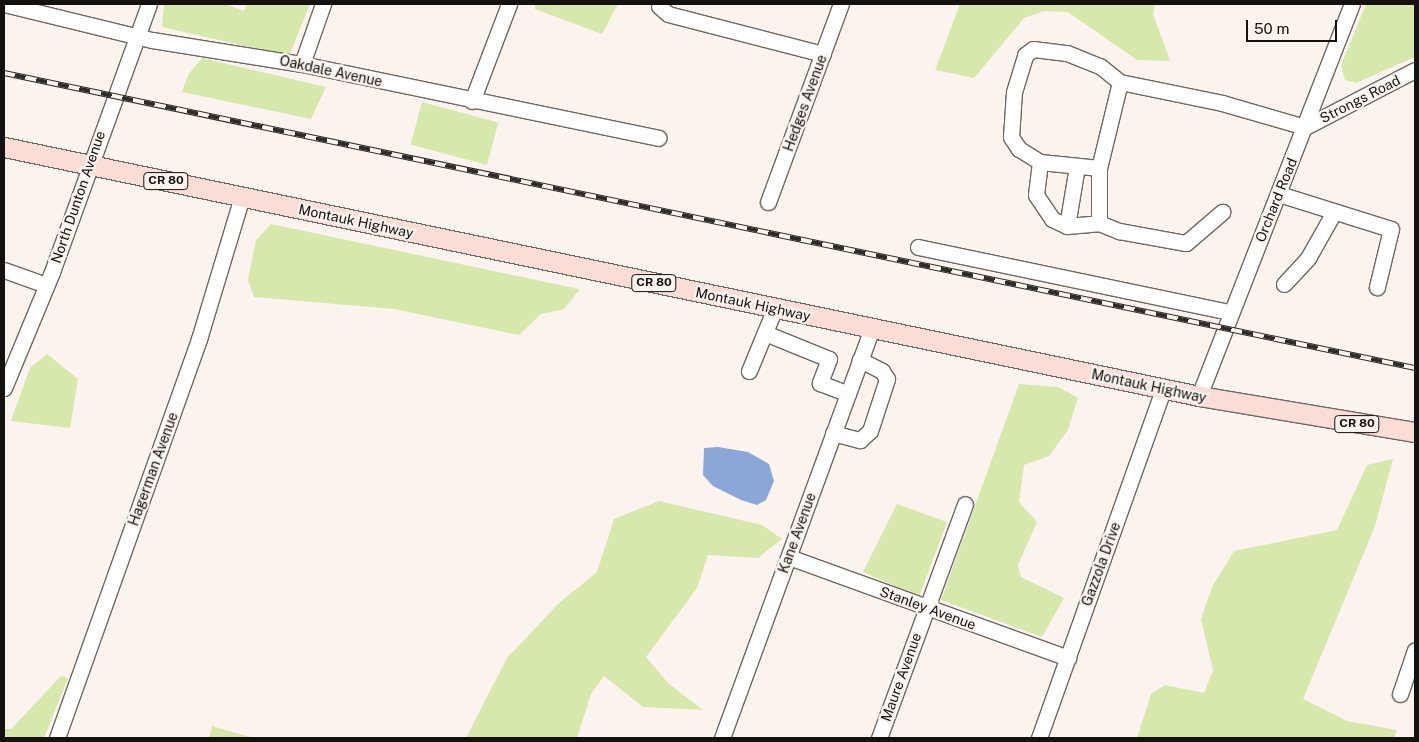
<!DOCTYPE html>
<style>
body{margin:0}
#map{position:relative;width:1419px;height:742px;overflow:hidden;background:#fbf3ee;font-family:"Public Sans",sans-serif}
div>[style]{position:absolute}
.green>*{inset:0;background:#d7e8ad;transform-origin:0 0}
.water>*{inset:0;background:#8aa7d8}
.roads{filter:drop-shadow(1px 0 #6e6864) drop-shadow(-1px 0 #6e6864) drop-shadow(0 1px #6e6864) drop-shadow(0 -1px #6e6864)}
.minor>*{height:15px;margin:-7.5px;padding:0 7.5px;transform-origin:7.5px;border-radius:7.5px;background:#fff}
.major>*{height:19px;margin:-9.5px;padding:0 9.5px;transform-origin:9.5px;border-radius:9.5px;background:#faddd7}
.rail>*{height:5.5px;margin-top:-2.75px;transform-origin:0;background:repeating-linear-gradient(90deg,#fbf3ee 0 11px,#2f2b29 0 22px);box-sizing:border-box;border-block:1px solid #2f2b29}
span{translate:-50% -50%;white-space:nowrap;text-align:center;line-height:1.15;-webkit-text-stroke:4.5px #fbf3ee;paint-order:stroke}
.shield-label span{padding:1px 4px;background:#fbf3ee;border:1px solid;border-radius:4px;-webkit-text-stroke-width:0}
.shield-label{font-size:12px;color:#14110f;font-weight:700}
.street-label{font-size:14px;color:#14110f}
.frame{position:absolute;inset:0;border:5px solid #14110f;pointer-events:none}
.scale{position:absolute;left:1246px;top:20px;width:91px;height:22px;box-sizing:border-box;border:2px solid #14110f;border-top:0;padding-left:6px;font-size:15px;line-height:18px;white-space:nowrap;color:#14110f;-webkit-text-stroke:4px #fbf3ee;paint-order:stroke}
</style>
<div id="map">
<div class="green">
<i style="clip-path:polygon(164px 4px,225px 4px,244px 11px,247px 4px,310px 4px,289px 56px,162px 27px)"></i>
<i style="clip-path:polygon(535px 4px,618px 4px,602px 34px,535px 9px)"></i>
<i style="clip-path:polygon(960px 4px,1155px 4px,1153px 14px,1170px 61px,1137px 60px,1068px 12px,1044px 11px,1024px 18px,974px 78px,935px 70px)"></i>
<i style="clip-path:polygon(1366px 4px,1415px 4px,1415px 57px,1356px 83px,1345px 80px,1341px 65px)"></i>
<i style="clip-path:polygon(202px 58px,326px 87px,311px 119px,182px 92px,188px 75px)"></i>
<i style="left:422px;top:102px;width:79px;height:44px;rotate:15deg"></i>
<i style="clip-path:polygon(271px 224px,579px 289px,580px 289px,564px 309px,541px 314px,519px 335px,394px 309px,254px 297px,248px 280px,256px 240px)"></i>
<i style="clip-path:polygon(47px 354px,78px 379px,70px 428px,11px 421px,30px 368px)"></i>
<i style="clip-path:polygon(1019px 384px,1058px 387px,1078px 398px,1068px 430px,1049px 456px,1024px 465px,1019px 502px,1037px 522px,1018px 565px,1021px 577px,1064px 598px,1042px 637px,941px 600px)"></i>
<i style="clip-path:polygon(1393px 459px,1375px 526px,1303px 699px,1347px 721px,1397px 730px,1394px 738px,1137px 738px,1151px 694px,1165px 685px,1204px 693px,1213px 670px,1201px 619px,1212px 587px,1234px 551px,1337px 530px,1367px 465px)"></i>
<i style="clip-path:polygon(659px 501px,762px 525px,782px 539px,758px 558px,708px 555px,697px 588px,646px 657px,668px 683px,703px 710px,643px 707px,604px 676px,591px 694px,577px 738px,466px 738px,507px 658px,558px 604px,597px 572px,614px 519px)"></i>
<i style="clip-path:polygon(897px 504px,947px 522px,919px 597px,863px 572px)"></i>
<i style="clip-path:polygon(61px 676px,68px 678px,44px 738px,4px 738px,4px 729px,11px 729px)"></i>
<i style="clip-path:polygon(212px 726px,250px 737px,255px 738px,209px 738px)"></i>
</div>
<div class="water">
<i style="clip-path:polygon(718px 447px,748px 452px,769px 464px,774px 481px,766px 500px,757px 505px,741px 500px,713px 486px,703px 475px,704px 448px)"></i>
</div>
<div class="roads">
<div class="minor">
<i style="left:4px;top:4px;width:152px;rotate:13.7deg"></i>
<i style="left:152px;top:40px;width:152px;rotate:9.1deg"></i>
<i style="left:302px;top:64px;width:364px;rotate:11.7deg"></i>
<i style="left:659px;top:6px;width:12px;rotate:42deg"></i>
<i style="left:668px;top:14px;width:160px;rotate:14.5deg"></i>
<i style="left:302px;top:64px;width:64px;rotate:-70.7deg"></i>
<i style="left:1120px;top:82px;width:89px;rotate:103.7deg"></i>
<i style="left:1099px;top:168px;width:59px;rotate:-174.2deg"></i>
<i style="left:1040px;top:162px;width:25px;rotate:-148deg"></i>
<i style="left:1019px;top:149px;width:14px;rotate:-124deg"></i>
<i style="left:1011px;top:137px;width:45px;rotate:-86.2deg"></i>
<i style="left:1014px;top:92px;width:39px;rotate:-73deg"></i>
<i style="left:1025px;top:55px;width:10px;rotate:-37deg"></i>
<i style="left:1033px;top:49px;width:34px;rotate:7deg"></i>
<i style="left:1067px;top:53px;width:35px;rotate:22deg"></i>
<i style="left:1100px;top:66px;width:26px;rotate:39deg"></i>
<i style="left:1120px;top:82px;width:104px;rotate:11.6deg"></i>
<i style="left:1222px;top:103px;width:86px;rotate:16.1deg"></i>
<i style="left:1305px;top:127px;width:124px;rotate:-27.4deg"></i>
<i style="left:472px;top:101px;width:104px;rotate:-69.1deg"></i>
<i style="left:1040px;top:162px;width:33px;rotate:97deg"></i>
<i style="left:1036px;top:195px;width:29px;rotate:56deg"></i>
<i style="left:1052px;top:219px;width:17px;rotate:25deg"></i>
<i style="left:1067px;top:226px;width:32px;rotate:-5deg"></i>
<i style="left:1099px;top:168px;width:55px;rotate:90deg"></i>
<i style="left:1099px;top:223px;width:22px;rotate:22deg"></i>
<i style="left:1119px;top:231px;width:68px;rotate:10.2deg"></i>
<i style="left:1186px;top:243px;width:48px;rotate:-40.7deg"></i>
<i style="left:1279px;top:194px;width:117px;rotate:17.4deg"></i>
<i style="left:1391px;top:229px;width:60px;rotate:103.6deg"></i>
<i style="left:768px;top:202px;width:211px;rotate:-69.8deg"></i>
<i style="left:1067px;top:226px;width:61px;rotate:-80.5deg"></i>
<i style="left:918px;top:247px;width:319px;rotate:11.8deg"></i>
<i style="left:4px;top:270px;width:45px;rotate:19.7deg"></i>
<i style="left:1284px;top:284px;width:35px;rotate:-47deg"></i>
<i style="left:1308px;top:258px;width:53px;rotate:-60.5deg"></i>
<i style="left:765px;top:333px;width:69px;rotate:22.1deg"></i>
<i style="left:829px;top:359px;width:26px;rotate:111deg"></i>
<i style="left:820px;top:383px;width:30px;rotate:21deg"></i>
<i style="left:749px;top:371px;width:68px;rotate:-67.6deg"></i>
<i style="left:4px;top:388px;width:126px;rotate:-67.5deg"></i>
<i style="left:52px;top:272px;width:285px;rotate:-70.1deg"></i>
<i style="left:1199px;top:396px;width:421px;rotate:-68.7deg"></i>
<i style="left:833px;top:433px;width:28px;rotate:15deg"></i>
<i style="left:860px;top:440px;width:13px;rotate:-42deg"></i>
<i style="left:870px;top:431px;width:55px;rotate:-71.9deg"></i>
<i style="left:887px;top:379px;width:9px;rotate:-122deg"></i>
<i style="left:882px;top:371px;width:25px;rotate:-153deg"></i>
<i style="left:789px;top:557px;width:297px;rotate:19.9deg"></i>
<i style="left:1400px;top:694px;width:46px;rotate:-71.2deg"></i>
<i style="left:57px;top:738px;width:424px;rotate:-70.4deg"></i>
<i style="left:199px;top:339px;width:148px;rotate:-73.2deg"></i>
<i style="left:722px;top:738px;width:437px;rotate:-69.9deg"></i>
<i style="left:879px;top:738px;width:249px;rotate:-69.8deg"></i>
<i style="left:1039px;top:738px;width:370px;rotate:-70.4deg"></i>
</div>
<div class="major">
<i style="left:4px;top:147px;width:1221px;rotate:11.77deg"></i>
<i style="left:1199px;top:396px;width:219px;rotate:9.5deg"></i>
</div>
</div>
<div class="rail">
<i style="left:4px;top:73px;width:1442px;rotate:11.81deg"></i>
</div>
<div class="shield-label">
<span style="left:166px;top:181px">CR 80</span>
<span style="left:654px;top:283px">CR 80</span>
<span style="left:1357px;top:424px">CR 80</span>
</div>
<div class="street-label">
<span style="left:331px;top:71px;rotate:12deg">Oakdale Avenue</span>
<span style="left:1360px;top:99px;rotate:-27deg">Strongs Road</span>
<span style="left:805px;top:103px;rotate:-70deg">Hedges Avenue</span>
<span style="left:78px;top:197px;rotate:-71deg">North Dunton Avenue</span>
<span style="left:1276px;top:200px;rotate:-68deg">Orchard Road</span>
<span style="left:356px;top:221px;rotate:12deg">Montauk Highway</span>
<span style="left:753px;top:304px;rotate:12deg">Montauk Highway</span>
<span style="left:1149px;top:386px;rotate:12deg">Montauk Highway</span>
<span style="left:153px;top:469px;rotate:-70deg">Hagerman Avenue</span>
<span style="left:797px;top:533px;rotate:-70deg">Kane Avenue</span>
<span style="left:1101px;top:564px;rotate:-70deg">Gazzola Drive</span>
<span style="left:928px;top:608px;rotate:20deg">Stanley Avenue</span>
<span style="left:901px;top:677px;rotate:-70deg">Maure Avenue</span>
</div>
<div class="frame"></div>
<div class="scale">50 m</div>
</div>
